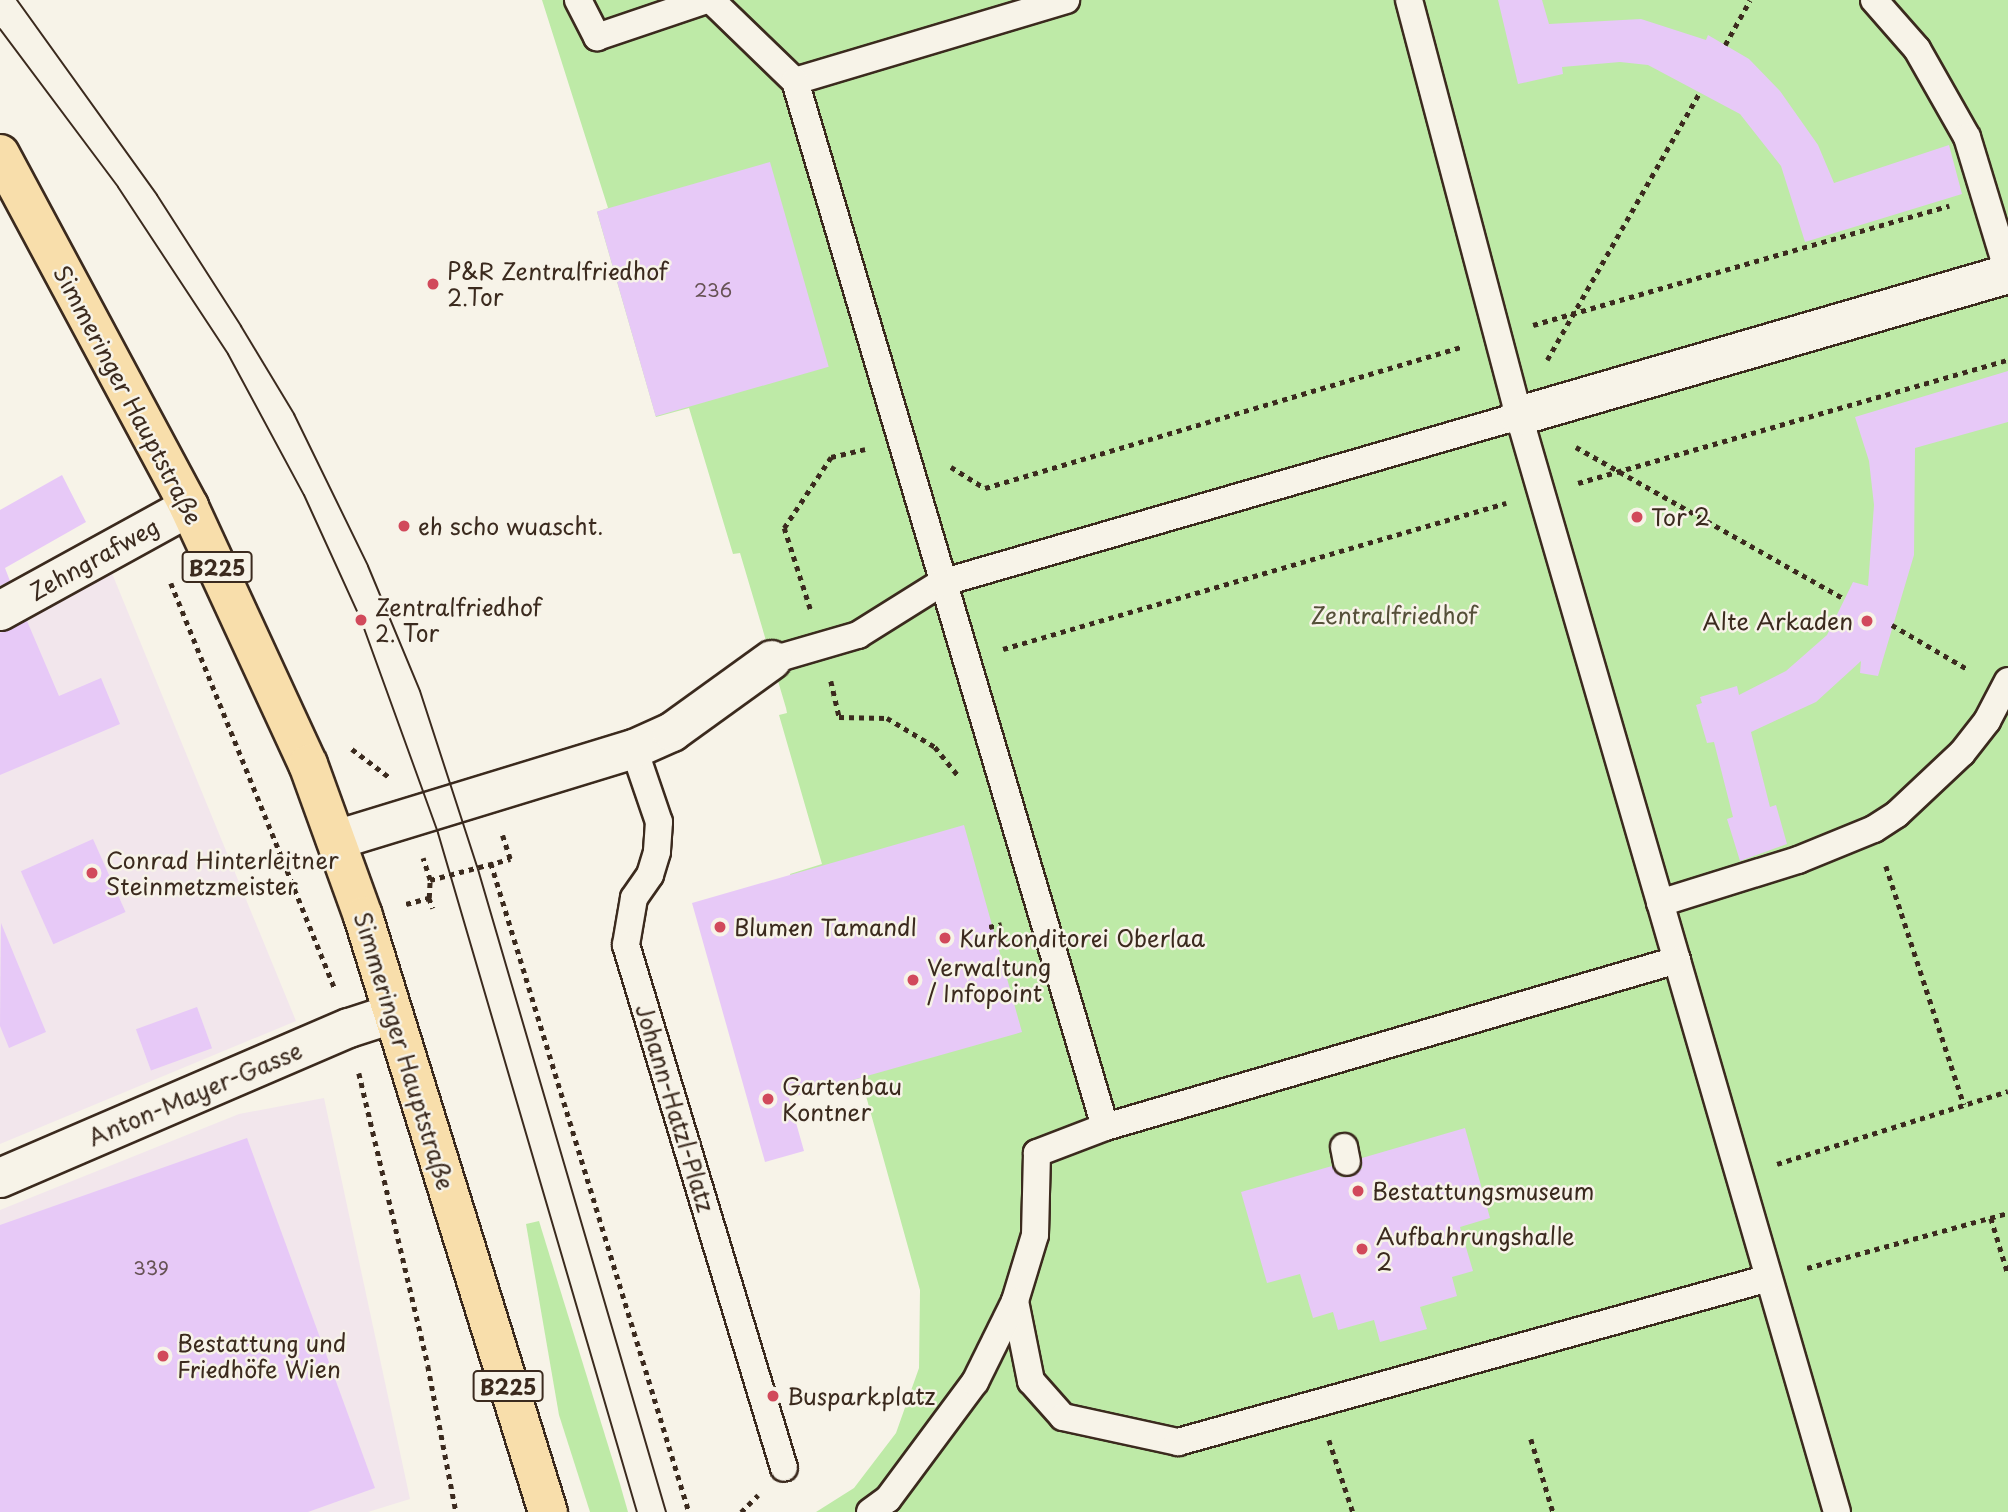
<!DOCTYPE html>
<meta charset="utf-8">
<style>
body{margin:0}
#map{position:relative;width:2008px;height:1512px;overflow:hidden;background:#f7f3e8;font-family:"Playpen Sans",sans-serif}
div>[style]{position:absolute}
.built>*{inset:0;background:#f2e6ec}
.green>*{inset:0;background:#beeaa7}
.building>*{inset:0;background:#e7c9f7;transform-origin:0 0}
.path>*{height:4.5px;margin-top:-2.25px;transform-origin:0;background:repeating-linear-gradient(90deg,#3b2a1e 0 5px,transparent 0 10px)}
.roads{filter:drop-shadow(2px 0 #3b2a1e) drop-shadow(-2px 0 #3b2a1e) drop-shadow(0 2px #3b2a1e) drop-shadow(0 -2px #3b2a1e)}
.lane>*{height:26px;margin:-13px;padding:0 13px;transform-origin:13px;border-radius:13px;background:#f7f3e8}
.street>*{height:38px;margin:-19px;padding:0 19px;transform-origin:19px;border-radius:19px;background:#f7f3e8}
.primary>*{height:38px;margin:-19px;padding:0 19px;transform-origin:19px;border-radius:19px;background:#f8deab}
.tram>*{height:2px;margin:-1px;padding:0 1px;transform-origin:1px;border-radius:1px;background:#3b2a1e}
.dots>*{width:19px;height:19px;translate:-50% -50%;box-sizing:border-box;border:4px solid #f7f3e8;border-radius:50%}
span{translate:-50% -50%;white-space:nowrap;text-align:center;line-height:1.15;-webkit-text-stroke:5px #f7f3e8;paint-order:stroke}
.number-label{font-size:19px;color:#665254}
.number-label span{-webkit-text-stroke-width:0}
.shield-label span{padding:2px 5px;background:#f7f3e8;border:2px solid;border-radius:5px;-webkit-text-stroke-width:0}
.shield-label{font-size:21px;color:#3b2a1e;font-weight:700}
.poi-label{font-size:23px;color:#3b2a1e}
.left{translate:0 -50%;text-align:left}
.right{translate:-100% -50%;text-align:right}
.street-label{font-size:23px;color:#3b2a1e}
.park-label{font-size:23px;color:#555039}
</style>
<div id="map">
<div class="built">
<i style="clip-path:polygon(109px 566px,296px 1021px,0 1144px,0 613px)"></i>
<i style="clip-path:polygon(324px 1098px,410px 1499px,368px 1512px,0 1512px,0 1210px,239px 1114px)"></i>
</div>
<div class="green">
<i style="clip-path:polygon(542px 0,2008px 0,2008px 1512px,816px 1512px,854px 1488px,896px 1433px,919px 1368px,920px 1290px,861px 1078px,849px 1081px,790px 874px,822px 864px,779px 715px,787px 713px,786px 708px,740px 553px,733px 554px,689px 408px,656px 417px,597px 212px,608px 208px)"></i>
<i style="clip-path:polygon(539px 1221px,620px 1484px,628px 1512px,590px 1512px,559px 1415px,526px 1224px)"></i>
</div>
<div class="building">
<i style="clip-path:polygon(1498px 0,1542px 0,1549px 24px,1641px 19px,1706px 40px,1708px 35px,1749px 59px,1780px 91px,1818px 145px,1834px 183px,1949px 145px,1962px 194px,1805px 242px,1781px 166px,1740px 114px,1648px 65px,1620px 62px,1562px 67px,1563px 74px,1518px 84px)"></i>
<i style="left:770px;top:162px;width:213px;height:180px;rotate:74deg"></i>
<i style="clip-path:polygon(2008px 371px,2008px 422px,1915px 448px,1914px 555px,1878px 676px,1860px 673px,1861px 661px,1816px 702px,1751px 732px,1770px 807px,1776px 805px,1787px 844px,1740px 861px,1727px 819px,1733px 817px,1714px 742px,1707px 743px,1696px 705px,1702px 703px,1700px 697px,1737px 686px,1739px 695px,1786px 671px,1827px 635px,1853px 582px,1868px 586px,1874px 505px,1869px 461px,1855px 417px)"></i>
<i style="clip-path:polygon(62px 475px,86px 522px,5px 568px,10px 581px,0 586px,0 510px)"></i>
<i style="clip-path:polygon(27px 621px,59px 696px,101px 678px,120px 724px,0 775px,0 633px)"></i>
<i style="clip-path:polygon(964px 825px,1022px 1032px,789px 1098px,804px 1151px,765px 1162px,692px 903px)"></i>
<i style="left:93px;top:839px;width:80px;height:79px;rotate:66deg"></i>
<i style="clip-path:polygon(1px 923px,46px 1032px,9px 1048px,0 1026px)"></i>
<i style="left:197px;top:1007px;width:44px;height:65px;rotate:70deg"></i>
<i style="clip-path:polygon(1465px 1128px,1490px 1218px,1460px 1227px,1473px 1271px,1452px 1277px,1457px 1296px,1420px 1307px,1427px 1329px,1380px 1342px,1374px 1320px,1338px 1330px,1333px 1312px,1313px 1318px,1300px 1274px,1267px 1283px,1241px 1192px,1332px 1166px,1341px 1177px,1351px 1177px,1362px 1168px,1362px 1158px)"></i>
<i style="clip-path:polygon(247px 1138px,375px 1488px,308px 1512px,0 1512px,0 1225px)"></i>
</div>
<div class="path">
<i style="left:1725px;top:45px;width:51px;rotate:-60.9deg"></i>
<i style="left:1533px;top:325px;width:433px;rotate:-16deg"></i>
<i style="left:1547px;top:360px;width:307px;rotate:-60.3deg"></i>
<i style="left:1576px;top:447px;width:309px;rotate:29.5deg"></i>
<i style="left:951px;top:467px;width:40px;rotate:32deg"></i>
<i style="left:985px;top:488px;width:496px;rotate:-16.5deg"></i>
<i style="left:1578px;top:483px;width:447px;rotate:-16deg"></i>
<i style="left:171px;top:583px;width:436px;rotate:68deg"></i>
<i style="left:810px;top:609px;width:85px;rotate:-107.8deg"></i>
<i style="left:784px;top:528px;width:85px;rotate:-56.5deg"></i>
<i style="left:831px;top:457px;width:35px;rotate:-13deg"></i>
<i style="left:1892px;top:625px;width:89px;rotate:30.3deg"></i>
<i style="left:1003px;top:649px;width:524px;rotate:-16.19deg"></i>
<i style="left:831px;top:681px;width:37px;rotate:77deg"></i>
<i style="left:839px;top:717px;width:48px;rotate:1.2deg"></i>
<i style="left:887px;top:718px;width:56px;rotate:31.1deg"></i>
<i style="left:935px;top:747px;width:36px;rotate:51deg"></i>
<i style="left:352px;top:749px;width:46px;rotate:37.1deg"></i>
<i style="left:491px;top:863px;width:679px;rotate:73.03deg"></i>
<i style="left:1886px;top:866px;width:251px;rotate:71.9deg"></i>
<i style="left:430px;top:880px;width:83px;rotate:-14.7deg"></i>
<i style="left:510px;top:859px;width:25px;rotate:-108deg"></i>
<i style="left:429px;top:898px;width:11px;rotate:68deg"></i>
<i style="left:406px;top:904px;width:24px;rotate:-15deg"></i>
<i style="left:429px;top:898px;width:18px;rotate:-87deg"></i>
<i style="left:430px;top:880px;width:23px;rotate:-108deg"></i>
<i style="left:989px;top:927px;width:13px;rotate:-13deg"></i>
<i style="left:359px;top:1073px;width:301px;rotate:76.7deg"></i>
<i style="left:428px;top:1366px;width:149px;rotate:79.1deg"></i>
<i style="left:1777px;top:1164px;width:242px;rotate:-17.5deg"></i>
<i style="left:1991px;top:1218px;width:59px;rotate:73.1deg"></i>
<i style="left:1807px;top:1268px;width:208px;rotate:-15.3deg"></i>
<i style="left:1531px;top:1439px;width:76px;rotate:73.2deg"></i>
<i style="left:1329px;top:1440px;width:76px;rotate:71.6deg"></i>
<i style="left:741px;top:1512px;width:24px;rotate:-45deg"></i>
</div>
<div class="roads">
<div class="lane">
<i style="left:578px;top:0;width:42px;rotate:62.8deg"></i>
<i style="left:597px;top:37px;width:115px;rotate:-18.7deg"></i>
<i style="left:711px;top:0;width:117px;rotate:44deg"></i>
<i style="left:795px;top:81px;width:283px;rotate:-16.6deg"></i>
<i style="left:1409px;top:0;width:430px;rotate:75.2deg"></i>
<i style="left:1519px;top:416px;width:1141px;rotate:73.82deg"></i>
<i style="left:1874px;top:0;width:65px;rotate:48.7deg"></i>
<i style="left:1917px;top:49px;width:101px;rotate:60.4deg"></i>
<i style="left:1967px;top:137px;width:141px;rotate:73.1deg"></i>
<i style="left:795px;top:81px;width:1091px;rotate:73.49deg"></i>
<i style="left:772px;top:660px;width:90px;rotate:-16.2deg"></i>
<i style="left:858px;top:635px;width:98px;rotate:-32.1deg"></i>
<i style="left:941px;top:583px;width:602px;rotate:-16.12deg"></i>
<i style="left:634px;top:749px;width:77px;rotate:71.1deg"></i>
<i style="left:659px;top:822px;width:30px;rotate:94deg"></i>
<i style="left:657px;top:852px;width:24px;rotate:107deg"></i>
<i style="left:650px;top:875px;width:28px;rotate:125deg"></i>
<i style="left:634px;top:898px;width:48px;rotate:99.7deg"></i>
<i style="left:626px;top:945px;width:546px;rotate:73.19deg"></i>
<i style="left:1660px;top:903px;width:145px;rotate:-17.3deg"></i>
<i style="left:1798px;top:860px;width:82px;rotate:-22.2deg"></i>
<i style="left:1874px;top:829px;width:27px;rotate:-33deg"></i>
<i style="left:1897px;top:814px;width:89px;rotate:-43.2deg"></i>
<i style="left:1962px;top:753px;width:41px;rotate:-52deg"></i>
<i style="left:1987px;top:721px;width:45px;rotate:-62.3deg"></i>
<i style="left:1677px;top:960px;width:596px;rotate:163.72deg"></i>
<i style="left:1105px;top:1127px;width:73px;rotate:159.1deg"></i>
<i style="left:1037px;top:1153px;width:82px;rotate:91.4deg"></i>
<i style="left:1035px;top:1235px;width:69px;rotate:106.9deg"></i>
<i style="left:1015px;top:1301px;width:82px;rotate:78.7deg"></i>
<i style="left:1031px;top:1381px;width:48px;rotate:48.4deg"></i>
<i style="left:1063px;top:1417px;width:118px;rotate:12.3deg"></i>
<i style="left:1178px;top:1442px;width:613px;rotate:-15.51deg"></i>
<i style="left:1344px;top:1147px;width:15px;rotate:79deg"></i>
<i style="left:870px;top:1512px;width:22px;rotate:-36deg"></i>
<i style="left:888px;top:1499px;width:146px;rotate:-53.4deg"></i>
<i style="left:975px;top:1382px;width:90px;rotate:-63.7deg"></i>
</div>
<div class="street">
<i style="left:1519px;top:416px;width:509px;rotate:-16.19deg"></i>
<i style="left:0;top:611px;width:216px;rotate:-28.8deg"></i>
<i style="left:336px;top:840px;width:312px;rotate:-17deg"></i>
<i style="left:634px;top:749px;width:42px;rotate:-24.1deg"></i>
<i style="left:672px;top:732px;width:123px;rotate:-35.8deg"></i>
<i style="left:0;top:1178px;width:380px;rotate:-23.3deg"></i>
<i style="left:349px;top:1028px;width:45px;rotate:-18deg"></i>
</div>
<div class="primary">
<i style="left:0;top:154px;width:400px;rotate:61.8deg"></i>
<i style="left:189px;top:507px;width:283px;rotate:65.2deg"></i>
<i style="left:308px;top:764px;width:162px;rotate:70.1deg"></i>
<i style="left:363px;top:916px;width:624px;rotate:72.76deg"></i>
</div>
</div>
<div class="tram">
<i style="left:17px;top:0;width:240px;rotate:54.3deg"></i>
<i style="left:157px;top:195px;width:156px;rotate:57.3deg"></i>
<i style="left:241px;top:326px;width:103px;rotate:58.9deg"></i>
<i style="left:294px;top:414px;width:169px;rotate:64deg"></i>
<i style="left:368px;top:566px;width:135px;rotate:67.4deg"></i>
<i style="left:420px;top:691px;width:184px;rotate:72deg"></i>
<i style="left:477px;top:866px;width:673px;rotate:73.69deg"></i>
<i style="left:0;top:29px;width:197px;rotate:53.2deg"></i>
<i style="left:118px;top:187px;width:200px;rotate:56.6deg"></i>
<i style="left:228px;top:354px;width:160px;rotate:61.7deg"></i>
<i style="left:304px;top:495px;width:137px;rotate:65.5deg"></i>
<i style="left:361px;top:620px;width:226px;rotate:70.1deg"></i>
<i style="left:438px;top:833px;width:708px;rotate:73.67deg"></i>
</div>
<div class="dots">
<i style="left:433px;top:284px;background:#d1495b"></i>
<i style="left:1637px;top:517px;background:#d1495b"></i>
<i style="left:404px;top:526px;background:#d1495b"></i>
<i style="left:361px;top:620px;background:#d1495b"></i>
<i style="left:1867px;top:621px;background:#d1495b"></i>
<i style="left:92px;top:873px;background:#d1495b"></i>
<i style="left:720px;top:927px;background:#d1495b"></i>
<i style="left:945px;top:938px;background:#d1495b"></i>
<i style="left:913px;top:980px;background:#d1495b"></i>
<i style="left:768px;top:1099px;background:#d1495b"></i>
<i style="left:1358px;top:1191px;background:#d1495b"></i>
<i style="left:1362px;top:1249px;background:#d1495b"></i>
<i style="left:163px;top:1356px;background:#d1495b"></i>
<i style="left:773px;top:1396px;background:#d1495b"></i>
</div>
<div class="number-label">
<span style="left:713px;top:290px">236</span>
<span style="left:151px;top:1268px">339</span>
</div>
<div class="shield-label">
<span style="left:217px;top:567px">B225</span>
<span style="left:508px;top:1386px">B225</span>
</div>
<div class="poi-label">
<span class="left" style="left:447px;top:284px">P&amp;R Zentralfriedhof<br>2.Tor</span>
<span class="left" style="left:1651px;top:517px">Tor 2</span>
<span class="left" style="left:418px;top:526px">eh scho wuascht.</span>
<span class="left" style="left:375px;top:620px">Zentralfriedhof<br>2. Tor</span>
<span class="right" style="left:1853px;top:621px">Alte Arkaden</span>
<span class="left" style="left:106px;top:873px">Conrad Hinterleitner<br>Steinmetzmeister</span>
<span class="left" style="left:734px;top:927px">Blumen Tamandl</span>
<span class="left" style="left:959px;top:938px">Kurkonditorei Oberlaa</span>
<span class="left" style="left:927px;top:980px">Verwaltung<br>/ Infopoint</span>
<span class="left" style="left:782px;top:1099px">Gartenbau<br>Kontner</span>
<span class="left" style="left:1372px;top:1191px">Bestattungsmuseum</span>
<span class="left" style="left:1376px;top:1249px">Aufbahrungshalle<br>2</span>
<span class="left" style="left:177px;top:1356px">Bestattung und<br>Friedhöfe Wien</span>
<span class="left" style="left:787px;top:1396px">Busparkplatz</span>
</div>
<div class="street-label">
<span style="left:128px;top:395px;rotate:62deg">Simmeringer Hauptstraße</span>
<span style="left:94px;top:559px;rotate:-29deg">Zehngrafweg</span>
<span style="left:404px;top:1051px;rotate:73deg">Simmeringer Hauptstraße</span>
<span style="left:195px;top:1094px;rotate:-23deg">Anton-Mayer-Gasse</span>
<span style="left:675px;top:1108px;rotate:73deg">Johann-Hatzl-Platz</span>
</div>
<div class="park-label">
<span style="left:1394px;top:615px">Zentralfriedhof</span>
</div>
</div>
